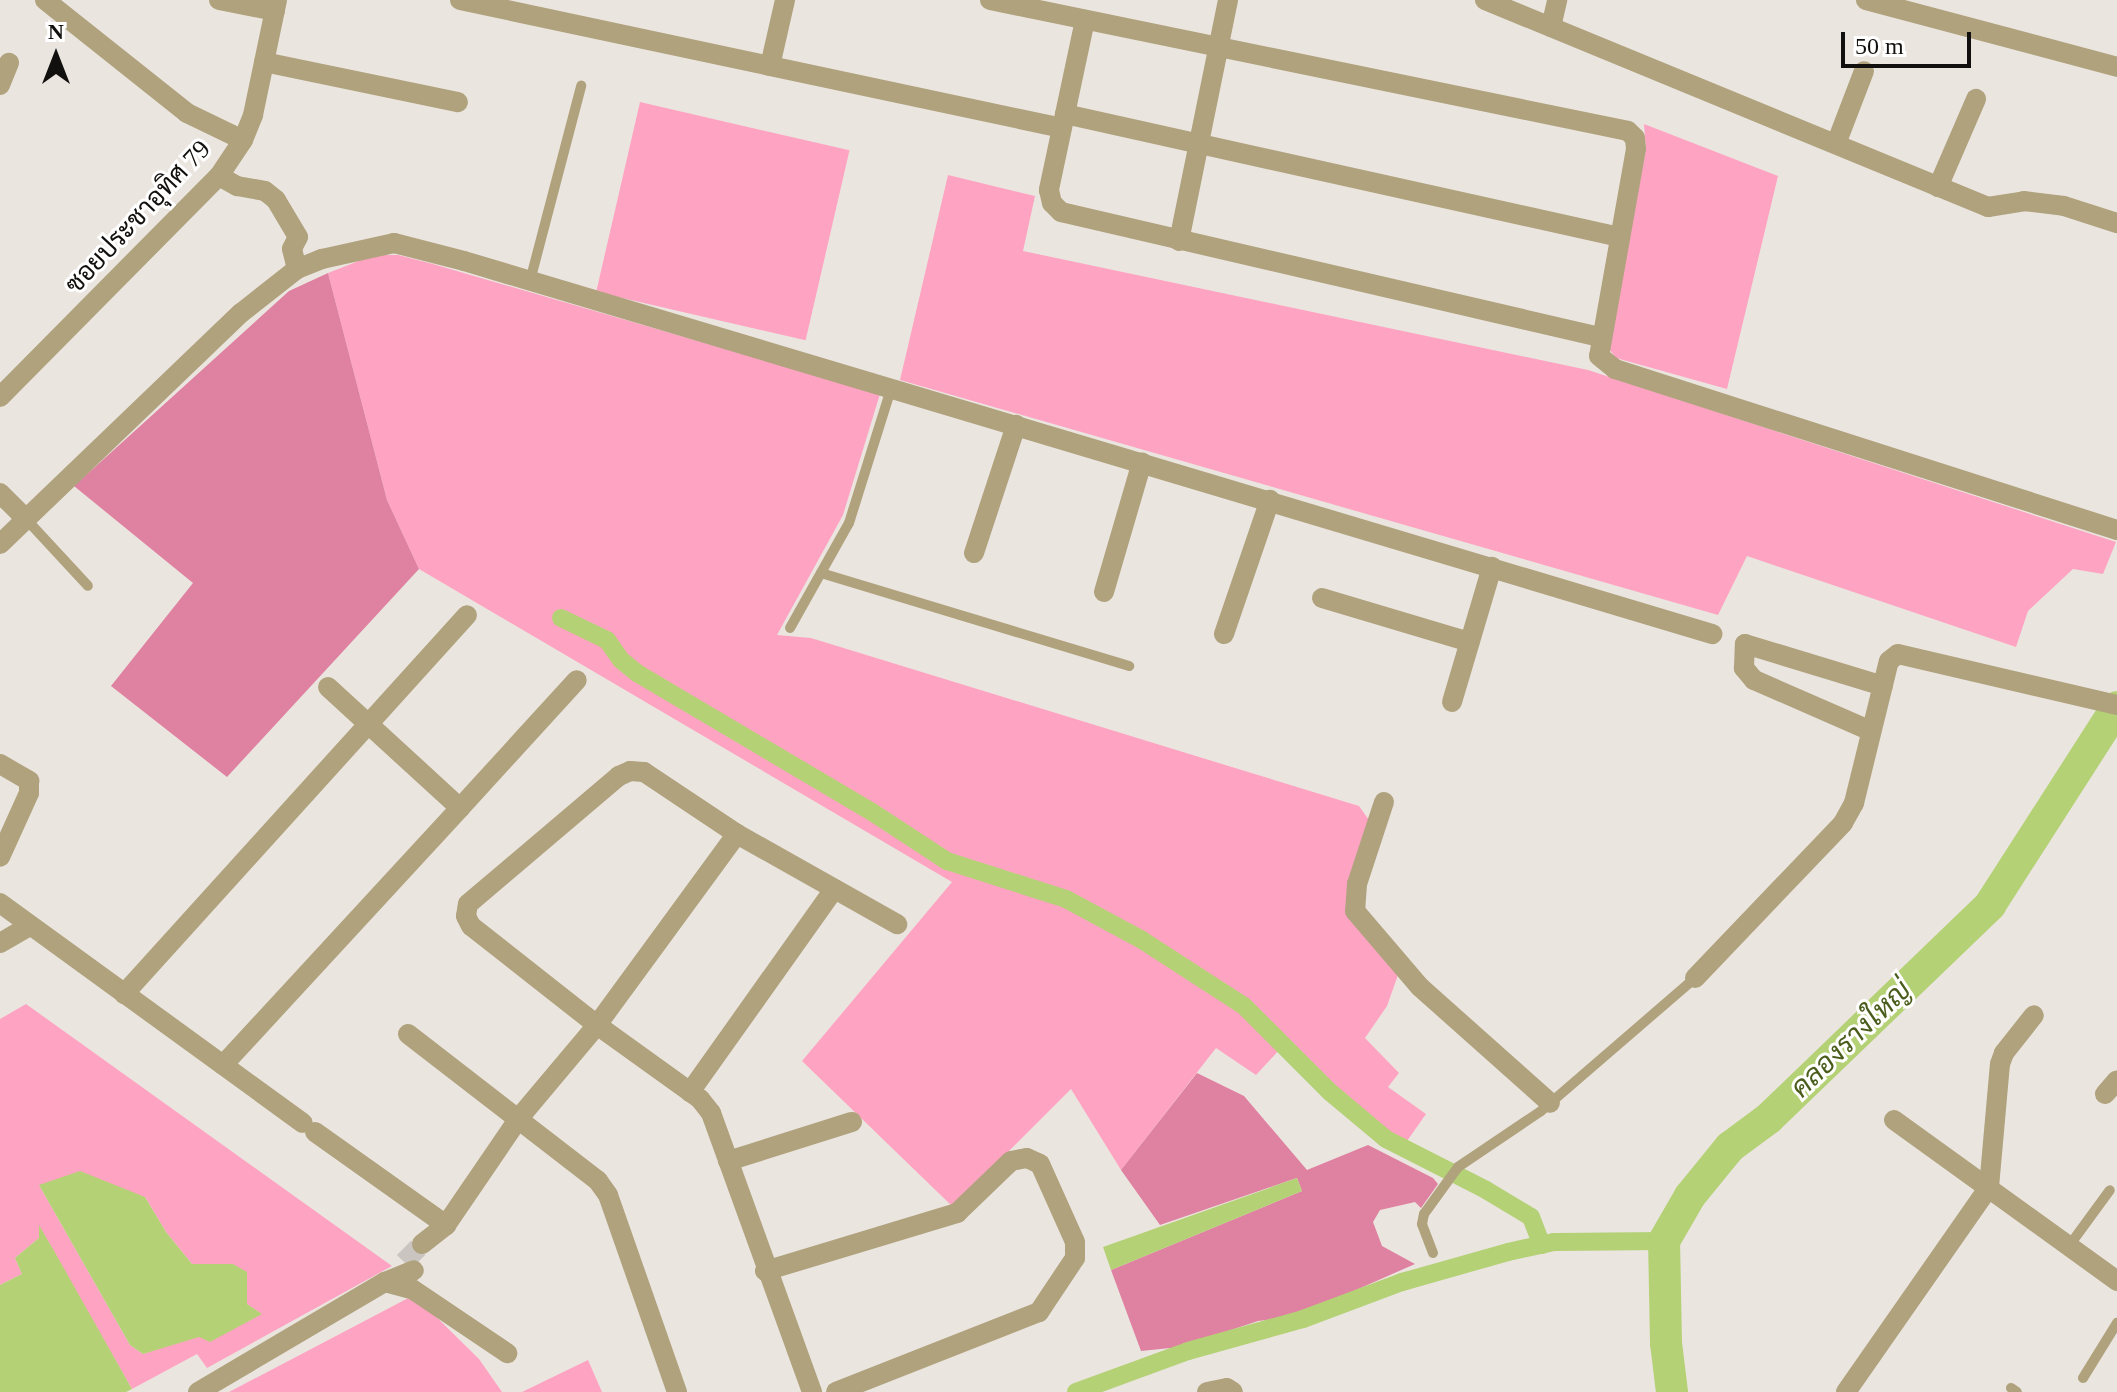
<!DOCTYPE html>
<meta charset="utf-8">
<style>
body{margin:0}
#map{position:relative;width:2117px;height:1392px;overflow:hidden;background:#ebe5e0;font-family:"Times New Roman",Sarabun,serif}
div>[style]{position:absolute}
.green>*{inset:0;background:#fea4c2;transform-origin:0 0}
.forest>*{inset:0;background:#df81a1}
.water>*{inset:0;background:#b4d175}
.canal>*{height:18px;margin:-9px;padding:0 9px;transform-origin:9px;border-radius:9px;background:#b4d175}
.river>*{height:32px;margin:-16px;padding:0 16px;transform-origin:16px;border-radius:16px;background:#b4d175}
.minor-tunnel>*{height:20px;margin-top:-10px;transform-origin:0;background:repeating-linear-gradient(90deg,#cac5c0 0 20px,transparent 0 30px)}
.service>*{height:10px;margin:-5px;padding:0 5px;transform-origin:5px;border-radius:5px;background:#afa27c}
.minor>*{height:20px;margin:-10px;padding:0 10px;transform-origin:10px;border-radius:10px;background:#afa27c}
span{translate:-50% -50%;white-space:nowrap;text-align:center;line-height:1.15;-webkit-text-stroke:6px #fff;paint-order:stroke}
.street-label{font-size:26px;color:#12100e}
.water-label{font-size:28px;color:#4b5d1d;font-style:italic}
.north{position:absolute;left:16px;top:16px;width:80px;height:80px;-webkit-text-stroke:6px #fff;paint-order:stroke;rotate:0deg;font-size:22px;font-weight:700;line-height:32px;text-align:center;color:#12100e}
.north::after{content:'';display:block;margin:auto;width:28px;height:36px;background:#12100e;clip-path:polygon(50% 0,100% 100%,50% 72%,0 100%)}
.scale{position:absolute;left:1841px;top:32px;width:130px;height:36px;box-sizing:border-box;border:4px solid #12100e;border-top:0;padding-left:10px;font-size:24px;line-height:28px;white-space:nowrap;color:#12100e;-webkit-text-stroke:6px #fff;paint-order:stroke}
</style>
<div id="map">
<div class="green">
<i style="left:640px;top:102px;width:215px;height:195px;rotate:13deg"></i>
<i style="clip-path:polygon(1644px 124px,1778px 176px,1727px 389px,1616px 358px,1606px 345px,1646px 150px)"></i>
<i style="clip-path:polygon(948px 175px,1035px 196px,1023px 251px,1588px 370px,2116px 542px,2103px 574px,2073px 569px,2028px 611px,2016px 647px,1747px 556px,1718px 615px,900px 380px)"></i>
<i style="clip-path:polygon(374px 255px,398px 255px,433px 264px,880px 394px,843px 515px,777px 635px,811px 638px,1359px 806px,1369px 820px,1352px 882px,1398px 975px,1387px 1006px,1365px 1038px,1399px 1073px,1388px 1087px,1426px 1114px,1400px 1151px,1365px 1128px,1281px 1048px,1256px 1075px,1216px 1048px,1121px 1170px,1071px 1089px,953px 1207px,802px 1061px,952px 882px,419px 569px,387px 500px,328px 273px)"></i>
<i style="clip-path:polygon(evenodd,26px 1004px,392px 1266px,207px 1368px,197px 1354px,132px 1389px,39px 1227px,39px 1238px,15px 1258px,22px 1274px,0 1285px,0 1019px,26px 1004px,39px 1185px,145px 1197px,166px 1232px,192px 1264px,233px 1264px,247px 1304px,261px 1314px,143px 1354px,130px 1345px,39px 1185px)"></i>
<i style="clip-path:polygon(414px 1295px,479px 1359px,502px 1392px,229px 1392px)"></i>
<i style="clip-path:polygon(588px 1360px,602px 1392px,522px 1392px)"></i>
</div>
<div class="forest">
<i style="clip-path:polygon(328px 273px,387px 500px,419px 569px,227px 777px,111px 686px,193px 583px,74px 486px,289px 291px)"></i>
<i style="clip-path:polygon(1197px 1073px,1244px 1096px,1307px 1170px,1368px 1145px,1433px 1178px,1438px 1184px,1421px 1208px,1415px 1202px,1380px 1210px,1373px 1222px,1382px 1246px,1415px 1264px,1297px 1316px,1258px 1321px,1180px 1347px,1141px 1351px,1111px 1270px,1302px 1191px,1297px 1178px,1160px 1225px,1121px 1170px)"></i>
</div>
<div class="water">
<i style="clip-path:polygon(80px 1171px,145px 1197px,166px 1232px,192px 1264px,233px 1264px,247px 1272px,247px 1304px,262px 1314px,210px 1342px,199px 1337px,143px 1354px,130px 1345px,39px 1185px)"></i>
<i style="clip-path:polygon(1297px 1178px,1302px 1191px,1111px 1270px,1103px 1247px)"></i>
<i style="clip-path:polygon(39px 1225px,53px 1249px,132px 1389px,126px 1392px,0 1392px,0 1285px,22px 1274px,15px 1258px,39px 1238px)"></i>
</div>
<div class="canal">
<i style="left:561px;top:618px;width:51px;rotate:25.6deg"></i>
<i style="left:607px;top:640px;width:24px;rotate:55deg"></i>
<i style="left:621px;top:660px;width:21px;rotate:39deg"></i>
<i style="left:637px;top:673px;width:273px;rotate:30.6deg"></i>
<i style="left:872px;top:812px;width:90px;rotate:33.2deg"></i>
<i style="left:947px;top:861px;width:125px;rotate:17.7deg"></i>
<i style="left:1066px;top:899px;width:86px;rotate:28.3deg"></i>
<i style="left:1142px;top:940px;width:121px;rotate:32.9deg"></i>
<i style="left:1244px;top:1006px;width:122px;rotate:45deg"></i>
<i style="left:1330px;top:1092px;width:73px;rotate:40deg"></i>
<i style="left:1386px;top:1139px;width:112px;rotate:27deg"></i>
<i style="left:1486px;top:1190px;width:52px;rotate:31deg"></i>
<i style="left:1531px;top:1217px;width:30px;rotate:69deg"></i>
<i style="left:1076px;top:1392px;width:119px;rotate:-20.1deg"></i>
<i style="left:1188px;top:1351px;width:119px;rotate:-15.5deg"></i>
<i style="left:1303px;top:1319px;width:106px;rotate:-20.5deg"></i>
<i style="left:1402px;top:1282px;width:110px;rotate:-15.8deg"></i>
<i style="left:1508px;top:1252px;width:47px;rotate:-12.3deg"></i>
<i style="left:1554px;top:1242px;width:110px;rotate:-0.5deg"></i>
</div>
<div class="river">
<i style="left:1672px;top:1392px;width:49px;rotate:-97deg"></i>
<i style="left:1666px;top:1343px;width:102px;rotate:-91.1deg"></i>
<i style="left:1664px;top:1241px;width:52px;rotate:-60deg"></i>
<i style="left:1690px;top:1196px;width:63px;rotate:-50.8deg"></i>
<i style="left:1730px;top:1147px;width:49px;rotate:-36.6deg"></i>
<i style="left:1769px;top:1118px;width:307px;rotate:-43.9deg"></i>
<i style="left:1990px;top:905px;width:235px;rotate:-57.3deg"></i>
</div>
<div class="minor-tunnel">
<i style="left:404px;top:1262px;width:25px;rotate:-45deg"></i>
</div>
<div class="service">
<i style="left:530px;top:281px;width:202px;rotate:-75.3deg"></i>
<i style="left:26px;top:519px;width:91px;rotate:47.2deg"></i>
<i style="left:821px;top:573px;width:322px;rotate:16.8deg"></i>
<i style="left:790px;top:628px;width:120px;rotate:-60.7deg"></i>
<i style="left:849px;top:523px;width:140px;rotate:-72.6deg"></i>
<i style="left:2069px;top:1246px;width:69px;rotate:-53.8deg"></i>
<i style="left:1433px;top:1253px;width:31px;rotate:-111deg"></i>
<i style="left:1422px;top:1224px;width:10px;rotate:-79deg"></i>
<i style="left:1424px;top:1214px;width:58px;rotate:-54.1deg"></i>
<i style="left:1458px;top:1167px;width:100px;rotate:-34deg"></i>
<i style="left:1541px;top:1111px;width:203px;rotate:-40.8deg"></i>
<i style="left:2083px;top:1378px;width:65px;rotate:-58.3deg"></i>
<i style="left:2011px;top:1388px;width:7px;rotate:34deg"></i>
</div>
<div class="minor">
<i style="left:45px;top:0;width:181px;rotate:38.5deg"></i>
<i style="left:187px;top:113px;width:62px;rotate:25.7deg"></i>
<i style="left:219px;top:0;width:57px;rotate:11.1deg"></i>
<i style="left:460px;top:0;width:615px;rotate:12deg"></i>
<i style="left:990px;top:0;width:651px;rotate:11.6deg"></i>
<i style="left:1628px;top:131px;width:10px;rotate:45deg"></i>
<i style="left:1635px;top:138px;width:11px;rotate:85deg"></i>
<i style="left:1636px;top:149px;width:210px;rotate:100.1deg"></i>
<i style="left:1599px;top:356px;width:21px;rotate:39deg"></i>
<i style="left:1615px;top:369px;width:527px;rotate:17.78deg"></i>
<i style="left:1485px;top:0;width:544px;rotate:22.37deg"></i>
<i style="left:1988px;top:207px;width:36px;rotate:-9deg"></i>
<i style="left:2024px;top:201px;width:40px;rotate:7.1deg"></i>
<i style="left:2064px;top:206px;width:56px;rotate:17.8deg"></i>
<i style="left:1866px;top:0;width:260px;rotate:14.9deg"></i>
<i style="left:1085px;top:20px;width:174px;rotate:102deg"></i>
<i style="left:1049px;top:190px;width:13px;rotate:77deg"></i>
<i style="left:1052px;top:203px;width:13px;rotate:45deg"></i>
<i style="left:1061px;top:212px;width:553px;rotate:13.06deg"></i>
<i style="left:1551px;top:27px;width:28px;rotate:-77deg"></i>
<i style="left:264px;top:62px;width:198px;rotate:11.7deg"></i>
<i style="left:770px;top:66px;width:68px;rotate:-77.2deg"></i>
<i style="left:0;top:85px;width:24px;rotate:-68deg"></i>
<i style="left:1065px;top:114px;width:568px;rotate:12.5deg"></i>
<i style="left:1836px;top:144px;width:78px;rotate:-69deg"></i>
<i style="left:219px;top:176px;width:21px;rotate:29deg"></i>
<i style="left:237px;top:186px;width:28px;rotate:10deg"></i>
<i style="left:265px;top:191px;width:14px;rotate:39deg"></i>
<i style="left:276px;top:200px;width:43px;rotate:59.3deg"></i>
<i style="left:298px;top:237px;width:13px;rotate:117deg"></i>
<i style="left:292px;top:249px;width:21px;rotate:76deg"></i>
<i style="left:1938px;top:187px;width:96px;rotate:-66.6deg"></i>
<i style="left:1179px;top:241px;width:246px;rotate:-78.5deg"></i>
<i style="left:0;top:397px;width:311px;rotate:-45.3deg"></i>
<i style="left:219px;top:176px;width:43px;rotate:-56.3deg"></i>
<i style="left:243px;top:140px;width:27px;rotate:-68deg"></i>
<i style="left:253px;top:115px;width:117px;rotate:-78.2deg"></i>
<i style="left:0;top:493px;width:37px;rotate:45deg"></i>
<i style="left:0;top:544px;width:334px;rotate:-43.8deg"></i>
<i style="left:241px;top:313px;width:71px;rotate:-38.2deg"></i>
<i style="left:297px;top:269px;width:27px;rotate:-22deg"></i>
<i style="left:322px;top:259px;width:74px;rotate:-12.5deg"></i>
<i style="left:394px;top:243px;width:72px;rotate:14.4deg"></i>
<i style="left:464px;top:261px;width:1303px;rotate:16.64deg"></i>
<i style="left:974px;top:553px;width:135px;rotate:-71.8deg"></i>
<i style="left:1104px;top:592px;width:135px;rotate:-73.7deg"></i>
<i style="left:1322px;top:598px;width:154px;rotate:16.6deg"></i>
<i style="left:1224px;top:634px;width:142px;rotate:-71.1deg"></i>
<i style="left:1452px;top:702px;width:141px;rotate:-73.5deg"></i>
<i style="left:1871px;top:731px;width:128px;rotate:-156.4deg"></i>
<i style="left:1754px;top:680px;width:16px;rotate:-130deg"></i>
<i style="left:1744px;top:668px;width:24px;rotate:-88deg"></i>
<i style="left:1745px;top:644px;width:144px;rotate:16.9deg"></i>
<i style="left:0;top:764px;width:34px;rotate:30deg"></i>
<i style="left:29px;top:781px;width:12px;rotate:90deg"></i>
<i style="left:29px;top:793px;width:70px;rotate:114.4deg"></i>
<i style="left:1384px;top:802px;width:86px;rotate:108.2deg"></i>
<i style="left:1357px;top:884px;width:27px;rotate:94deg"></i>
<i style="left:1355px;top:911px;width:100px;rotate:49.5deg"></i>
<i style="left:1420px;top:987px;width:174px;rotate:41.7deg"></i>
<i style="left:460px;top:808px;width:173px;rotate:-47.6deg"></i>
<i style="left:0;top:903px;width:374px;rotate:36deg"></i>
<i style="left:0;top:943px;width:34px;rotate:-30deg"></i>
<i style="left:1695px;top:978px;width:214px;rotate:-46.3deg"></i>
<i style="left:1843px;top:823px;width:23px;rotate:-61deg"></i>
<i style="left:1854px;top:803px;width:146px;rotate:-76.2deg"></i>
<i style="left:1889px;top:661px;width:11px;rotate:-38deg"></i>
<i style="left:1898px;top:654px;width:225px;rotate:13.1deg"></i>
<i style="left:124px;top:994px;width:511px;rotate:-47.85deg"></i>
<i style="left:408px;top:1034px;width:240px;rotate:37.7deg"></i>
<i style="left:598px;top:1181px;width:17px;rotate:54deg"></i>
<i style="left:608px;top:1195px;width:209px;rotate:70.7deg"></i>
<i style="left:223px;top:1065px;width:350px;rotate:-47.3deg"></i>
<i style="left:460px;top:808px;width:179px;rotate:-137.5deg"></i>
<i style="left:690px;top:1092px;width:249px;rotate:-54.6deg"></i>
<i style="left:2105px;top:1094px;width:18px;rotate:-49deg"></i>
<i style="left:1894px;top:1120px;width:275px;rotate:35.8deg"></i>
<i style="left:315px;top:1132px;width:161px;rotate:35.4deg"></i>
<i style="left:728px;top:1161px;width:130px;rotate:-17.5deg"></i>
<i style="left:422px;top:1244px;width:31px;rotate:-38deg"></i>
<i style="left:446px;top:1225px;width:130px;rotate:-55.7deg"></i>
<i style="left:519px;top:1118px;width:121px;rotate:-50deg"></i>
<i style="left:597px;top:1025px;width:237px;rotate:-53.8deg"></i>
<i style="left:765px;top:1271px;width:201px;rotate:-16.8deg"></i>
<i style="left:957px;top:1213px;width:75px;rotate:-43.9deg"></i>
<i style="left:1011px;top:1161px;width:16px;rotate:-11deg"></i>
<i style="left:1027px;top:1158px;width:14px;rotate:25deg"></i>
<i style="left:1040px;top:1164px;width:85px;rotate:65.8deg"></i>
<i style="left:1075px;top:1242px;width:16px;rotate:90deg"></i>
<i style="left:1075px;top:1258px;width:65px;rotate:123.7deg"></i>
<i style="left:1039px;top:1312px;width:218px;rotate:158.5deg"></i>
<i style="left:385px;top:1282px;width:28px;rotate:15deg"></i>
<i style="left:412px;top:1289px;width:115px;rotate:34deg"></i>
<i style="left:198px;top:1392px;width:217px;rotate:-30.5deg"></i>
<i style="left:385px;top:1282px;width:31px;rotate:-22deg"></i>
<i style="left:812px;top:1392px;width:297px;rotate:-109.9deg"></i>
<i style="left:711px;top:1113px;width:18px;rotate:-128deg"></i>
<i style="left:700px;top:1099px;width:127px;rotate:-144.3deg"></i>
<i style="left:597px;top:1025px;width:160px;rotate:-141.8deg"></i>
<i style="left:471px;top:926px;width:11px;rotate:-117deg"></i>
<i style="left:466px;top:916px;width:12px;rotate:-81deg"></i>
<i style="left:468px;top:904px;width:198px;rotate:-40.3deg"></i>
<i style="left:619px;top:776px;width:12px;rotate:-24deg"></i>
<i style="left:630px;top:771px;width:14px;rotate:4deg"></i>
<i style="left:644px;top:772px;width:112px;rotate:33.7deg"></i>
<i style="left:737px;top:834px;width:184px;rotate:29.4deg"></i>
<i style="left:1207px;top:1392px;width:20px;rotate:-11deg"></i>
<i style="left:1227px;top:1388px;width:7px;rotate:34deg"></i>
<i style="left:1846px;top:1392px;width:250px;rotate:-55.1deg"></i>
<i style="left:1989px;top:1187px;width:123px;rotate:-84.9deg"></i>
<i style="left:2000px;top:1064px;width:12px;rotate:-70deg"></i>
<i style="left:2004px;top:1053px;width:48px;rotate:-51.7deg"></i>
</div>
<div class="street-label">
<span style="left:138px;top:217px;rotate:-47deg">ซอยประชาอุทิศ 79</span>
</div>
<div class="water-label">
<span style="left:1851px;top:1039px;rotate:-44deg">คลองรางใหญ่</span>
</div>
<div class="north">N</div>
<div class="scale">50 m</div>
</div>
